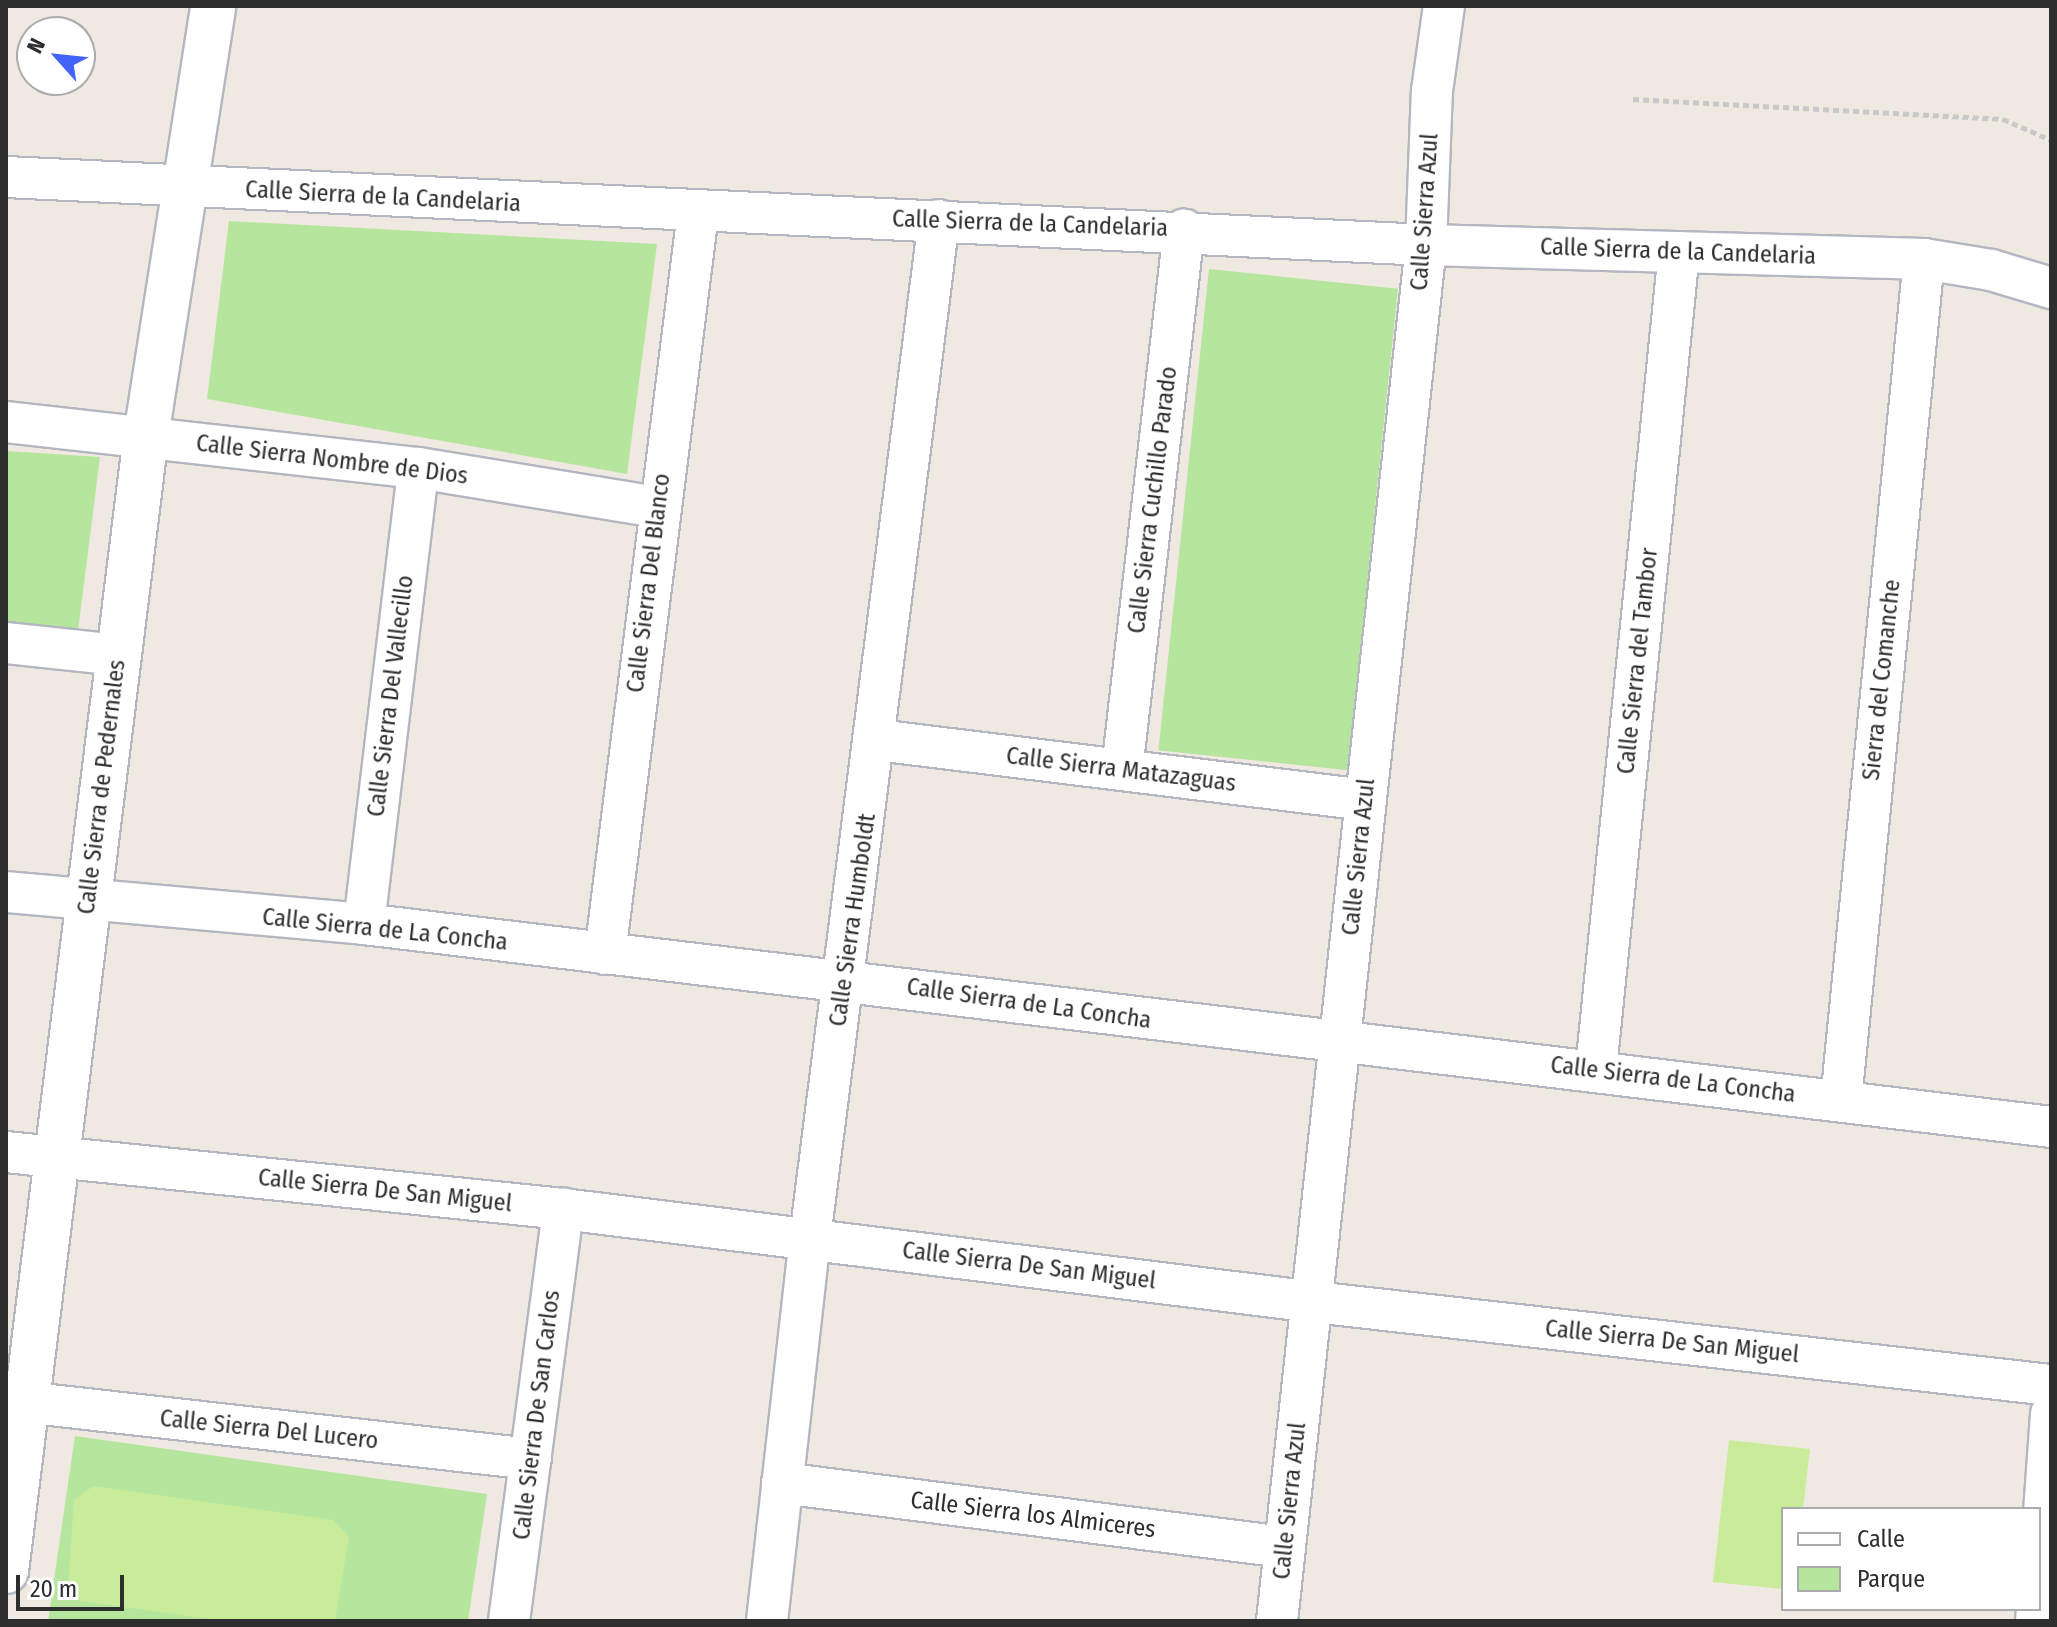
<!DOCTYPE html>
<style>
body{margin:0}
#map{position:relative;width:2057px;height:1627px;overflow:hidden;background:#efe9e1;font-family:"Fira Sans Condensed",sans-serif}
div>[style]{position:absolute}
.green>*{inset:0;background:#b6e59e;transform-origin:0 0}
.pitch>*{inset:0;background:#c9ec9a}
.path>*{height:5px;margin-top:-2.5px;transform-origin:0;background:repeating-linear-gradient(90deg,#c9c9c9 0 6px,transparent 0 10px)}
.roads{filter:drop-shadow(2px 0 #b4b7c1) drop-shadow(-2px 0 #b4b7c1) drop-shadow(0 2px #b4b7c1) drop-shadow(0 -2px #b4b7c1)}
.minor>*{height:40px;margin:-20px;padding:0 20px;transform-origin:20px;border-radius:20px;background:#fff}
.secondary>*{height:44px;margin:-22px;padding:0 22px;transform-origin:22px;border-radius:22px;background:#fff}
span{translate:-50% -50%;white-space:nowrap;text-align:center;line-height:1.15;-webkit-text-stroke:7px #fff;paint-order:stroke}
.street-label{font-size:24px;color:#2e2e2e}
.frame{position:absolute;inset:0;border:8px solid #2e2e2e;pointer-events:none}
.legend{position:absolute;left:1781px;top:1507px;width:260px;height:104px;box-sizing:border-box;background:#fff;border:2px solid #ababab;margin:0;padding:10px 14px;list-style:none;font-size:24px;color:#2e2e2e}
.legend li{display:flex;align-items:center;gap:16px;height:40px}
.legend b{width:40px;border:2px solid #ababab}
.north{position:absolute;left:16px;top:16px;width:80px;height:80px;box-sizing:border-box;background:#fff;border:2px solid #ababab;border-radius:50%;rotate:297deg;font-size:22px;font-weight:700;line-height:32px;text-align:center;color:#2e2e2e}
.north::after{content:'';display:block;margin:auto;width:28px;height:36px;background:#4264fb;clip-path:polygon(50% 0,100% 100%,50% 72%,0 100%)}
.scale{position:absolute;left:16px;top:1575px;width:108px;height:36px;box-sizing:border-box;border:4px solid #2e2e2e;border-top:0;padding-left:10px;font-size:24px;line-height:28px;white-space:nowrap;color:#2e2e2e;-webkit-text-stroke:6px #fff;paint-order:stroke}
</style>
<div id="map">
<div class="green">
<i style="clip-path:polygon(229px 221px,657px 244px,627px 474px,207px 399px)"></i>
<i style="left:1209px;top:269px;width:190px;height:484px;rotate:6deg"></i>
<i style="clip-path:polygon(6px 451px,100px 457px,78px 631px,6px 621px)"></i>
<i style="clip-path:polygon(75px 1436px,487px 1494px,468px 1621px,48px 1621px)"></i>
</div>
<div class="pitch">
<i style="clip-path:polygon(1729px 1440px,1810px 1449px,1803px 1509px,1783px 1509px,1783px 1589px,1713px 1582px)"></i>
<i style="clip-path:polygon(93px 1486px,333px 1520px,349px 1537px,335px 1621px,226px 1621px,80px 1601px,68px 1585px,74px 1500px)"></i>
</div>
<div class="path">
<i style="left:1633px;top:99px;width:371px;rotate:3.1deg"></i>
<i style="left:2003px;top:119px;width:52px;rotate:23.6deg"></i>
</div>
<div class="roads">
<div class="minor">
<i style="left:6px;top:177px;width:1422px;rotate:2.74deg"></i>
<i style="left:1426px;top:245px;width:498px;rotate:1.6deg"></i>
<i style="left:1924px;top:259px;width:68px;rotate:9.3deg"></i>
<i style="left:1991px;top:270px;width:63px;rotate:16.7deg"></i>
<i style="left:6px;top:422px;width:415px;rotate:6.4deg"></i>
<i style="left:418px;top:468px;width:242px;rotate:9.3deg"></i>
<i style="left:6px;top:643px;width:113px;rotate:6.1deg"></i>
<i style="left:877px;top:740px;width:492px;rotate:7deg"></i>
<i style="left:1122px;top:770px;width:544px;rotate:-83.45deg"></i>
<i style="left:6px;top:892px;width:359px;rotate:5.1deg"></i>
<i style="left:364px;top:924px;width:1699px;rotate:6.86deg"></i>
<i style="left:364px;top:924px;width:459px;rotate:-83.2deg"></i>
<i style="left:605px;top:954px;width:747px;rotate:-82.85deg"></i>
<i style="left:1596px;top:1069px;width:821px;rotate:-84.2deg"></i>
<i style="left:1841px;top:1101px;width:846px;rotate:-84.37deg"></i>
<i style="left:6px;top:1152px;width:560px;rotate:5.84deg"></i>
<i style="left:563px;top:1209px;width:757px;rotate:7.06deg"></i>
<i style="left:1314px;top:1302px;width:742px;rotate:6.43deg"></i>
<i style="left:6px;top:1400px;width:528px;rotate:6.41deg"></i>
<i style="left:782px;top:1483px;width:506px;rotate:7.27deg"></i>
<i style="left:2039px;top:1582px;width:169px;rotate:-85.9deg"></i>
<i style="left:509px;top:1621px;width:416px;rotate:-82.5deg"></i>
<i style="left:767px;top:1621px;width:385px;rotate:-83.6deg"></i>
<i style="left:810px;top:1238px;width:1026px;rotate:-82.78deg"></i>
<i style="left:1277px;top:1621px;width:1384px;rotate:-83.82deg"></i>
<i style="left:1426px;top:245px;width:154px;rotate:-87.8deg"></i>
<i style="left:1432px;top:91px;width:86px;rotate:-82deg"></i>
<i style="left:2036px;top:1621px;width:12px;rotate:-85deg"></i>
</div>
<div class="secondary">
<i style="left:6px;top:1571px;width:1144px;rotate:-82.97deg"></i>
<i style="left:146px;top:436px;width:435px;rotate:-81.1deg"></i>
</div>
</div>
<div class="street-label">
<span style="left:383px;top:197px;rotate:3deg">Calle Sierra de la Candelaria</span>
<span style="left:1425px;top:212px;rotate:-86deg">Calle Sierra Azul</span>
<span style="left:1030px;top:224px;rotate:2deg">Calle Sierra de la Candelaria</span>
<span style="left:1678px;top:252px;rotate:2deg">Calle Sierra de la Candelaria</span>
<span style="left:332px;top:460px;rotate:7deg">Calle Sierra Nombre de Dios</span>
<span style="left:1153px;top:500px;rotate:-83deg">Calle Sierra Cuchillo Parado</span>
<span style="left:649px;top:583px;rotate:-83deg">Calle Sierra Del Blanco</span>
<span style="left:1638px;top:661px;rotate:-84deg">Calle Sierra del Tambor</span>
<span style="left:1882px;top:680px;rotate:-84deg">Sierra del Comanche</span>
<span style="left:391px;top:696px;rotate:-83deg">Calle Sierra Del Vallecillo</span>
<span style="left:1121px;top:770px;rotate:7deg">Calle Sierra Matazaguas</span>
<span style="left:102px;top:787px;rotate:-83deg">Calle Sierra de Pedernales</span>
<span style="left:1359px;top:857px;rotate:-84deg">Calle Sierra Azul</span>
<span style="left:853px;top:920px;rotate:-82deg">Calle Sierra Humboldt</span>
<span style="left:385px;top:930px;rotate:6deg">Calle Sierra de La Concha</span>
<span style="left:1029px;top:1004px;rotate:8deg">Calle Sierra de La Concha</span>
<span style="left:1673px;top:1080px;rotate:7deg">Calle Sierra de La Concha</span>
<span style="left:385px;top:1191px;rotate:6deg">Calle Sierra De San Miguel</span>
<span style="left:1029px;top:1266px;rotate:7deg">Calle Sierra De San Miguel</span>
<span style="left:1672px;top:1342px;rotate:6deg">Calle Sierra De San Miguel</span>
<span style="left:537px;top:1415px;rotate:-83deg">Calle Sierra De San Carlos</span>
<span style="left:269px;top:1430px;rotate:6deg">Calle Sierra Del Lucero</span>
<span style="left:1290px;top:1501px;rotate:-84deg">Calle Sierra Azul</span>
<span style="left:1033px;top:1515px;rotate:7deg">Calle Sierra los Almiceres</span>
</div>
<div class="frame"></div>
<ul class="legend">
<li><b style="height:10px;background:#fff"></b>Calle</li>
<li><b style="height:22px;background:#b6e59e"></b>Parque</li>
</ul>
<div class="north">N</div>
<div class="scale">20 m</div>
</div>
